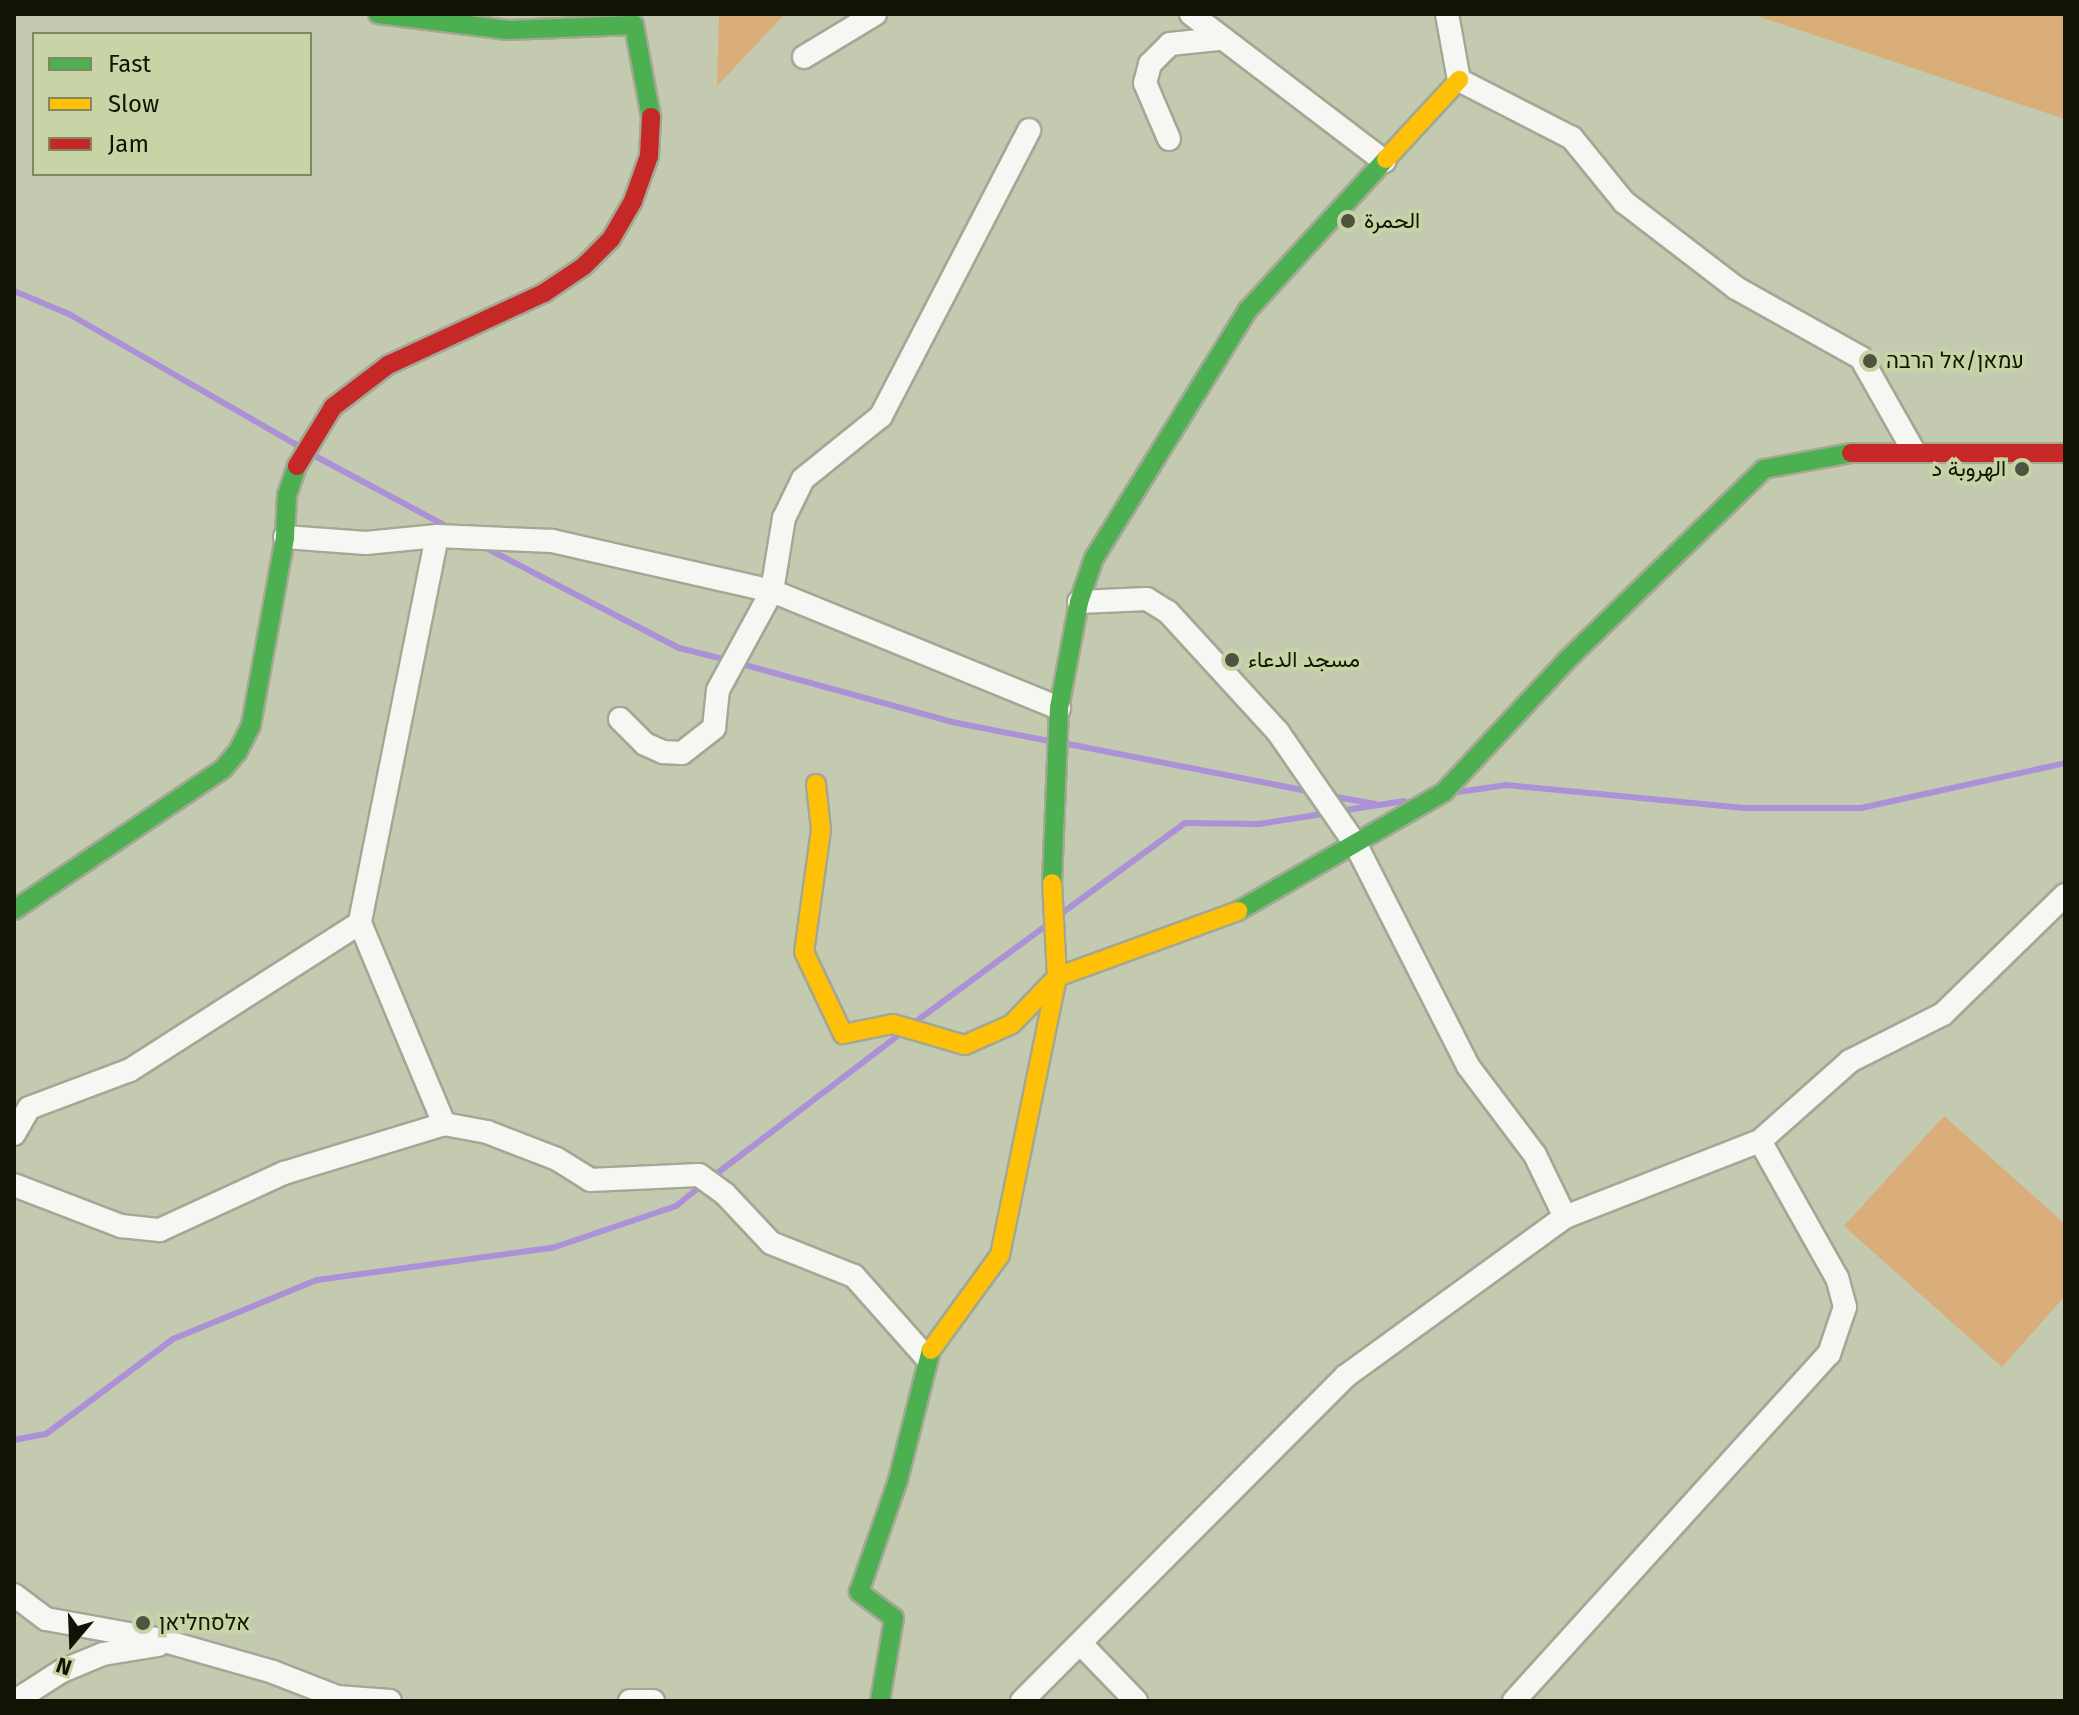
<!DOCTYPE html>
<meta charset="utf-8">
<style>
body{margin:0}
#map{position:relative;width:2079px;height:1715px;overflow:hidden;background:#c3cab0;font-family:"Fira Sans",Vazirmatn,Heebo,sans-serif}
div>[style]{position:absolute}
.green>*{inset:0;background:#d9ae7a}
.stream>*{height:6px;margin:-3px;padding:0 3px;transform-origin:3px;border-radius:3px;background:#ac91d6}
.roads{filter:drop-shadow(2px 0 #a3a894) drop-shadow(-2px 0 #a3a894) drop-shadow(0 2px #a3a894) drop-shadow(0 -2px #a3a894)}
.street>*{height:22px;margin:-11px;padding:0 11px;transform-origin:11px;border-radius:11px;background:#f6f7f3}
.fast>*{height:18px;margin:-9px;padding:0 9px;transform-origin:9px;border-radius:9px;background:#4caf50}
.slow>*{height:18px;margin:-9px;padding:0 9px;transform-origin:9px;border-radius:9px;background:#ffc107}
.jam>*{height:18px;margin:-9px;padding:0 9px;transform-origin:9px;border-radius:9px;background:#c62828}
.dots>*{width:22px;height:22px;translate:-50% -50%;box-sizing:border-box;border:4px solid #c8d4a5;border-radius:50%}
span{translate:-50% -50%;white-space:nowrap;text-align:center;line-height:1.15;-webkit-text-stroke:7px #c8d4a5;paint-order:stroke}
.poi-label{font-size:22px;color:#111404}
.left{translate:0 -50%;text-align:left}
.right{translate:-100% -50%;text-align:right}
.frame{position:absolute;inset:0;border:16px solid #111404;pointer-events:none}
.legend{position:absolute;left:32px;top:32px;width:280px;height:144px;box-sizing:border-box;background:#c8d4a5;border:2px solid #7f8765;margin:0;padding:10px 14px;list-style:none;font-size:24px;color:#111404}
.legend li{display:flex;align-items:center;gap:16px;height:40px}
.legend b{width:40px;border:2px solid #7f8765}
.north{position:absolute;left:32px;top:1603px;width:80px;height:80px;-webkit-text-stroke:6px #c8d4a5;paint-order:stroke;rotate:199deg;font-size:22px;font-weight:700;line-height:32px;text-align:center;color:#111404}
.north::after{content:'';display:block;margin:auto;width:28px;height:36px;background:#111404;clip-path:polygon(50% 0,100% 100%,50% 72%,0 100%)}
</style>
<div id="map">
<div class="green">
<i style="clip-path:polygon(719px 14px,785px 14px,717px 86px)"></i>
<i style="clip-path:polygon(1751px 14px,2065px 14px,2065px 119px)"></i>
<i style="clip-path:polygon(1944px 1116px,2065px 1224px,2065px 1296px,2002px 1367px,1844px 1226px)"></i>
</div>
<div class="stream">
<i style="left:14px;top:291px;width:60px;rotate:22.7deg"></i>
<i style="left:69px;top:314px;width:265px;rotate:29.9deg"></i>
<i style="left:315px;top:456px;width:153px;rotate:28.1deg"></i>
<i style="left:484px;top:547px;width:220px;rotate:27.4deg"></i>
<i style="left:679px;top:648px;width:49px;rotate:14deg"></i>
<i style="left:738px;top:663px;width:222px;rotate:15.4deg"></i>
<i style="left:952px;top:722px;width:99px;rotate:11.1deg"></i>
<i style="left:1068px;top:744px;width:249px;rotate:11.1deg"></i>
<i style="left:1458px;top:792px;width:49px;rotate:-8.3deg"></i>
<i style="left:1506px;top:785px;width:242px;rotate:5.5deg"></i>
<i style="left:1747px;top:808px;width:114px"></i>
<i style="left:1861px;top:808px;width:209px;rotate:-12.4deg"></i>
<i style="left:1331px;top:796px;width:45px;rotate:10.3deg"></i>
<i style="left:1340px;top:811px;width:65px;rotate:-8.9deg"></i>
<i style="left:1062px;top:913px;width:152px;rotate:-36.2deg"></i>
<i style="left:1185px;top:823px;width:74px;rotate:0.8deg"></i>
<i style="left:1259px;top:824px;width:71px;rotate:-8.9deg"></i>
<i style="left:918px;top:1020px;width:157px;rotate:-36.4deg"></i>
<i style="left:711px;top:1178px;width:233px;rotate:-37.3deg"></i>
<i style="left:14px;top:1440px;width:33px;rotate:-11deg"></i>
<i style="left:46px;top:1434px;width:159px;rotate:-36.8deg"></i>
<i style="left:173px;top:1339px;width:156px;rotate:-22.3deg"></i>
<i style="left:317px;top:1280px;width:237px;rotate:-7.8deg"></i>
<i style="left:552px;top:1248px;width:131px;rotate:-18.7deg"></i>
<i style="left:676px;top:1206px;width:33px;rotate:-39deg"></i>
</div>
<div class="roads">
<div class="street">
<i style="left:1191px;top:14px;width:243px;rotate:37.3deg"></i>
<i style="left:1447px;top:14px;width:67px;rotate:79.7deg"></i>
<i style="left:1459px;top:80px;width:127px;rotate:27.2deg"></i>
<i style="left:1572px;top:138px;width:82px;rotate:50.9deg"></i>
<i style="left:1624px;top:202px;width:141px;rotate:37.5deg"></i>
<i style="left:1736px;top:288px;width:143px;rotate:29.2deg"></i>
<i style="left:1861px;top:358px;width:106px;rotate:60.5deg"></i>
<i style="left:804px;top:57px;width:83px;rotate:-31.2deg"></i>
<i style="left:1169px;top:139px;width:61px;rotate:-113.2deg"></i>
<i style="left:1145px;top:83px;width:20px;rotate:-75deg"></i>
<i style="left:1150px;top:64px;width:28px;rotate:-45deg"></i>
<i style="left:1170px;top:44px;width:48px;rotate:-5.9deg"></i>
<i style="left:437px;top:536px;width:395px;rotate:101.3deg"></i>
<i style="left:360px;top:923px;width:218px;rotate:67.3deg"></i>
<i style="left:285px;top:537px;width:81px;rotate:4.2deg"></i>
<i style="left:366px;top:543px;width:71px;rotate:-5.6deg"></i>
<i style="left:437px;top:536px;width:115px;rotate:2.5deg"></i>
<i style="left:552px;top:541px;width:226px;rotate:12.8deg"></i>
<i style="left:772px;top:591px;width:310px;rotate:22.2deg"></i>
<i style="left:1079px;top:602px;width:68px;rotate:-2.5deg"></i>
<i style="left:1147px;top:599px;width:25px;rotate:32deg"></i>
<i style="left:1168px;top:612px;width:163px;rotate:47.5deg"></i>
<i style="left:1278px;top:732px;width:137px;rotate:55.4deg"></i>
<i style="left:1356px;top:845px;width:248px;rotate:63.1deg"></i>
<i style="left:1468px;top:1066px;width:111px;rotate:53deg"></i>
<i style="left:1535px;top:1155px;width:69px;rotate:64.2deg"></i>
<i style="left:620px;top:719px;width:35px;rotate:45deg"></i>
<i style="left:645px;top:744px;width:20px;rotate:24deg"></i>
<i style="left:663px;top:752px;width:19px;rotate:3deg"></i>
<i style="left:682px;top:753px;width:41px;rotate:-38deg"></i>
<i style="left:714px;top:728px;width:38px;rotate:-84deg"></i>
<i style="left:718px;top:690px;width:113px;rotate:-61.4deg"></i>
<i style="left:772px;top:591px;width:74px;rotate:-80.7deg"></i>
<i style="left:784px;top:518px;width:43px;rotate:-64deg"></i>
<i style="left:803px;top:479px;width:100px;rotate:-38.9deg"></i>
<i style="left:881px;top:416px;width:322px;rotate:-62.6deg"></i>
<i style="left:14px;top:1134px;width:30px;rotate:-60deg"></i>
<i style="left:29px;top:1108px;width:108px;rotate:-20.6deg"></i>
<i style="left:130px;top:1070px;width:273px;rotate:-32.6deg"></i>
<i style="left:14px;top:1185px;width:115px;rotate:21deg"></i>
<i style="left:121px;top:1226px;width:39px;rotate:6deg"></i>
<i style="left:160px;top:1230px;width:136px;rotate:-24.7deg"></i>
<i style="left:284px;top:1173px;width:167px;rotate:-17deg"></i>
<i style="left:444px;top:1124px;width:44px;rotate:10.5deg"></i>
<i style="left:487px;top:1132px;width:75px;rotate:21.1deg"></i>
<i style="left:557px;top:1159px;width:39px;rotate:32deg"></i>
<i style="left:590px;top:1180px;width:109px;rotate:-2.6deg"></i>
<i style="left:699px;top:1175px;width:32px;rotate:36deg"></i>
<i style="left:725px;top:1194px;width:67px;rotate:46.8deg"></i>
<i style="left:771px;top:1243px;width:89px;rotate:21.7deg"></i>
<i style="left:854px;top:1276px;width:108px;rotate:48.4deg"></i>
<i style="left:14px;top:1595px;width:40px;rotate:37deg"></i>
<i style="left:46px;top:1619px;width:117px;rotate:10.3deg"></i>
<i style="left:161px;top:1640px;width:116px;rotate:15.9deg"></i>
<i style="left:273px;top:1672px;width:69px;rotate:21.3deg"></i>
<i style="left:337px;top:1697px;width:53px;rotate:4.3deg"></i>
<i style="left:1082px;top:1645px;width:78px;rotate:46deg"></i>
<i style="left:15px;top:1701px;width:56px;rotate:-32.6deg"></i>
<i style="left:62px;top:1671px;width:44px;rotate:-22.5deg"></i>
<i style="left:103px;top:1654px;width:56px;rotate:-9.3deg"></i>
<i style="left:630px;top:1701px;width:23px"></i>
<i style="left:1022px;top:1701px;width:459px;rotate:-45.1deg"></i>
<i style="left:1346px;top:1376px;width:271px;rotate:-36deg"></i>
<i style="left:1565px;top:1217px;width:209px;rotate:-21.3deg"></i>
<i style="left:1760px;top:1141px;width:120px;rotate:-41.6deg"></i>
<i style="left:1850px;top:1061px;width:104px;rotate:-26.8deg"></i>
<i style="left:1943px;top:1014px;width:170px;rotate:-44.3deg"></i>
<i style="left:1514px;top:1701px;width:469px;rotate:-47.8deg"></i>
<i style="left:1829px;top:1354px;width:50px;rotate:-71.2deg"></i>
<i style="left:1845px;top:1307px;width:30px;rotate:-105deg"></i>
<i style="left:1837px;top:1278px;width:157px;rotate:-119.3deg"></i>
</div>
<div class="fast">
<i style="left:378px;top:14px;width:131px;rotate:7deg"></i>
<i style="left:508px;top:30px;width:126px;rotate:-2.3deg"></i>
<i style="left:634px;top:25px;width:94px;rotate:79.5deg"></i>
<i style="left:1052px;top:883px;width:175px;rotate:-87.7deg"></i>
<i style="left:1059px;top:708px;width:108px;rotate:-79.3deg"></i>
<i style="left:1079px;top:602px;width:46px;rotate:-71.2deg"></i>
<i style="left:1094px;top:558px;width:292px;rotate:-58.2deg"></i>
<i style="left:1248px;top:310px;width:205px;rotate:-47.6deg"></i>
<i style="left:14px;top:910px;width:252px;rotate:-34deg"></i>
<i style="left:223px;top:769px;width:23px;rotate:-50deg"></i>
<i style="left:238px;top:751px;width:29px;rotate:-63deg"></i>
<i style="left:251px;top:725px;width:191px;rotate:-79.7deg"></i>
<i style="left:285px;top:537px;width:42px;rotate:-87.3deg"></i>
<i style="left:287px;top:495px;width:31px;rotate:-71deg"></i>
<i style="left:1238px;top:911px;width:238px;rotate:-30deg"></i>
<i style="left:1444px;top:792px;width:182px;rotate:-47deg"></i>
<i style="left:1568px;top:659px;width:273px;rotate:-44.1deg"></i>
<i style="left:1764px;top:469px;width:88px;rotate:-10.4deg"></i>
<i style="left:880px;top:1701px;width:84px;rotate:-80.4deg"></i>
<i style="left:894px;top:1618px;width:44px;rotate:-143.4deg"></i>
<i style="left:859px;top:1592px;width:119px;rotate:-70.8deg"></i>
<i style="left:898px;top:1480px;width:134px;rotate:-75.8deg"></i>
</div>
<div class="slow">
<i style="left:1386px;top:159px;width:108px;rotate:-47.3deg"></i>
<i style="left:816px;top:784px;width:46px;rotate:83.8deg"></i>
<i style="left:821px;top:830px;width:123px;rotate:97.9deg"></i>
<i style="left:804px;top:952px;width:91px;rotate:64.6deg"></i>
<i style="left:843px;top:1034px;width:51px;rotate:-11.3deg"></i>
<i style="left:893px;top:1024px;width:75px;rotate:16.3deg"></i>
<i style="left:965px;top:1045px;width:51px;rotate:-24.1deg"></i>
<i style="left:1012px;top:1024px;width:65px;rotate:-46.2deg"></i>
<i style="left:1057px;top:977px;width:193px;rotate:-20deg"></i>
<i style="left:931px;top:1350px;width:117px;rotate:-54deg"></i>
<i style="left:1000px;top:1255px;width:284px;rotate:-78.4deg"></i>
<i style="left:1057px;top:977px;width:94px;rotate:-93deg"></i>
</div>
<div class="jam">
<i style="left:1851px;top:453px;width:214px"></i>
<i style="left:297px;top:466px;width:69px;rotate:-58.6deg"></i>
<i style="left:333px;top:407px;width:69px;rotate:-37.4deg"></i>
<i style="left:388px;top:365px;width:172px;rotate:-24.8deg"></i>
<i style="left:544px;top:293px;width:48px;rotate:-34deg"></i>
<i style="left:584px;top:266px;width:38px;rotate:-45deg"></i>
<i style="left:611px;top:239px;width:44px;rotate:-59.9deg"></i>
<i style="left:633px;top:201px;width:48px;rotate:-70.4deg"></i>
<i style="left:649px;top:156px;width:39px;rotate:-87deg"></i>
</div>
</div>
<div class="dots">
<i style="left:1348px;top:221px;background:#4f5440"></i>
<i style="left:1870px;top:361px;background:#4f5440"></i>
<i style="left:2022px;top:469px;background:#4f5440"></i>
<i style="left:1232px;top:660px;background:#4f5440"></i>
<i style="left:143px;top:1623px;background:#4f5440"></i>
</div>
<div class="poi-label">
<span class="left" style="left:1364px;top:221px">الحمرة</span>
<span class="left" style="left:1886px;top:361px">עמאן/אל הרבה</span>
<span class="right" style="left:2006px;top:469px">الهروبة د</span>
<span class="left" style="left:1248px;top:660px">مسجد الدعاء</span>
<span class="left" style="left:159px;top:1623px">אלסחליאן</span>
</div>
<div class="frame"></div>
<ul class="legend">
<li><b style="height:10px;background:#4caf50"></b>Fast</li>
<li><b style="height:10px;background:#ffc107"></b>Slow</li>
<li><b style="height:10px;background:#c62828"></b>Jam</li>
</ul>
<div class="north">N</div>
</div>
